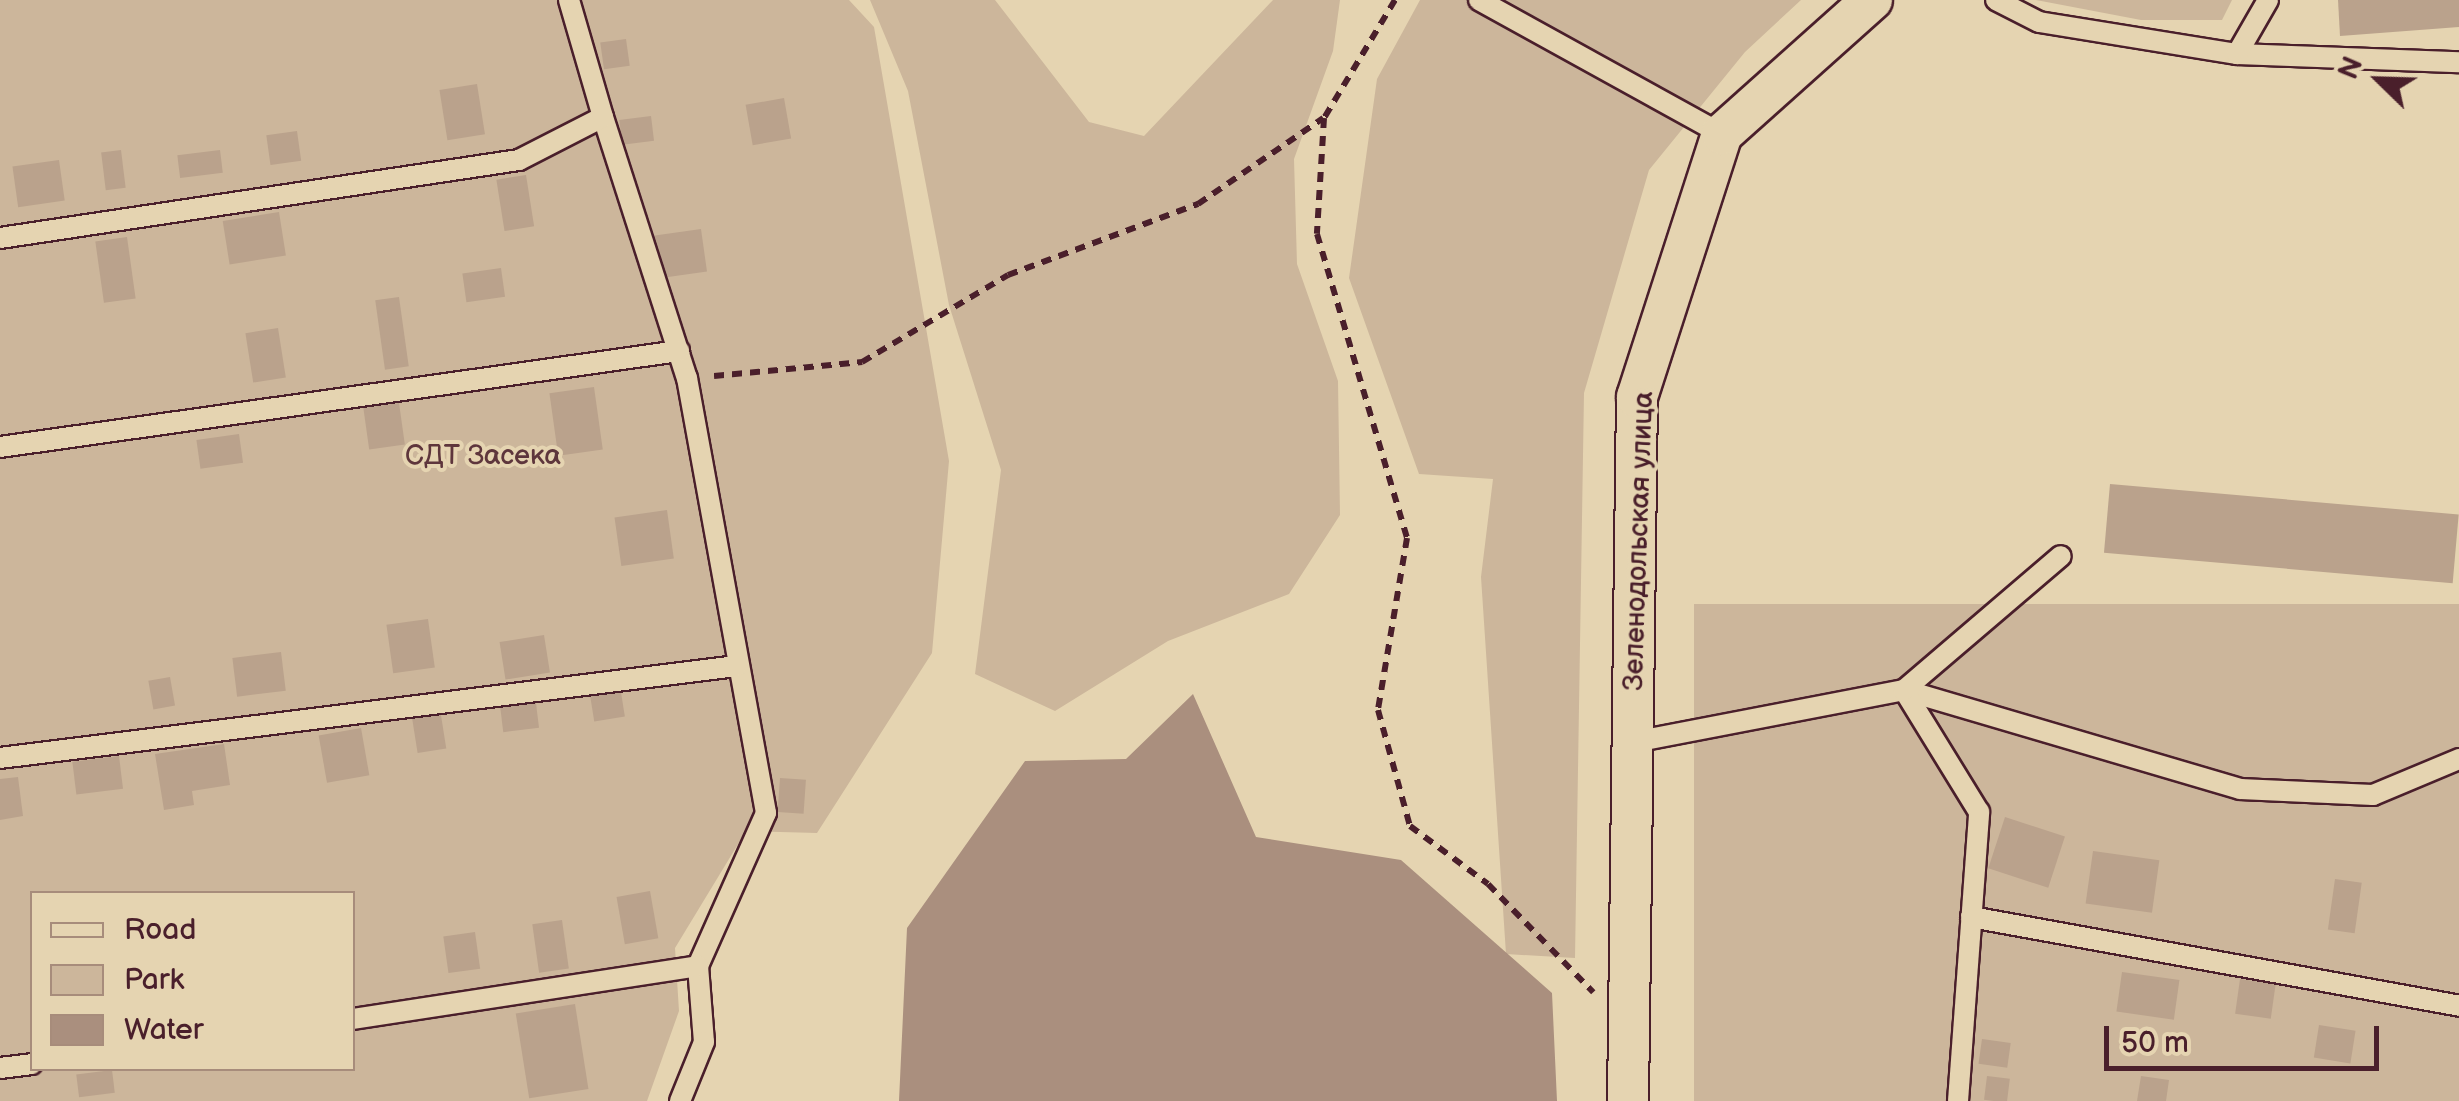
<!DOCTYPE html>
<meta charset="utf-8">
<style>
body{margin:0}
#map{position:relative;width:2459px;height:1101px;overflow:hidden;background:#e5d4b1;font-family:"Balsamiq Sans",sans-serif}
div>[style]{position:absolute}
.green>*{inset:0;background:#ccb69b;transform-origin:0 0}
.water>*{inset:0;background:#aa8f7e}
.building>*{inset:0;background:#baa28c;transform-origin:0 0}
.path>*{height:6px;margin-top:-3px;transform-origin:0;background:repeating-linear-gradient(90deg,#4a1f2b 0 10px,transparent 0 18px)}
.roads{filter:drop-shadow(2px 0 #4a1f2b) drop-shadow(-2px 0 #4a1f2b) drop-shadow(0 2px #4a1f2b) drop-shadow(0 -2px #4a1f2b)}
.service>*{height:20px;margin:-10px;padding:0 10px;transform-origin:10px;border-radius:10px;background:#e5d4b1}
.minor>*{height:40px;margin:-20px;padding:0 20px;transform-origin:20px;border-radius:20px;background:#e5d4b1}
span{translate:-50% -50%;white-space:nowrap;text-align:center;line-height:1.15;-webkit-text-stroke:8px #e5d4b1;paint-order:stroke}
.park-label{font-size:28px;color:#5e363c}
.street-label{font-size:28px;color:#4a1f2b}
.legend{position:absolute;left:30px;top:891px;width:325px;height:180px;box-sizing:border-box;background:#e5d4b1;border:2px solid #a78c7b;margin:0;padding:12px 18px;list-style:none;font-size:30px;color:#4a1f2b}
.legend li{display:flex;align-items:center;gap:20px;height:50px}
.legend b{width:50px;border:2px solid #a78c7b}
.north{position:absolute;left:2329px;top:30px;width:100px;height:100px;-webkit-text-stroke:8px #e5d4b1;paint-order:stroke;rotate:293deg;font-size:28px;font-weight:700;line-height:40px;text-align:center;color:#4a1f2b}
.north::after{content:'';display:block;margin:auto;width:35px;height:45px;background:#4a1f2b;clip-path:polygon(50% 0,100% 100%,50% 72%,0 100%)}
.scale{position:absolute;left:2104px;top:1026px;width:275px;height:45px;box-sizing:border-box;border:5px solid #4a1f2b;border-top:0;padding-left:12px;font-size:30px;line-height:35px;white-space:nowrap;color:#4a1f2b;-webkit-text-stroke:8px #e5d4b1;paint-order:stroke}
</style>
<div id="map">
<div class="green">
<i style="clip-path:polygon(evenodd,0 0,849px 0,874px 27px,949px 461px,932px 653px,817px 833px,746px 831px,675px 948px,679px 1011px,647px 1101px,0 1101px,0 0,32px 894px,352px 894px,352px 1068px,32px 1068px,32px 894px)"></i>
<i style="clip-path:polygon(870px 0,995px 0,1089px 122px,1144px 136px,1273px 0,1340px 0,1333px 51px,1294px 159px,1297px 264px,1338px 381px,1340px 515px,1289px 594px,1168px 641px,1055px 711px,975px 674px,1001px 470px,949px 305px,908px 91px)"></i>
<i style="clip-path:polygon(1420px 0,1801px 0,1745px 52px,1649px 170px,1584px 393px,1575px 958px,1506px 954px,1481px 577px,1493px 479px,1419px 474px,1349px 278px,1377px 79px)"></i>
<i style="clip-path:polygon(2036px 0,2232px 0,2222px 20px,2141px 20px)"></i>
<i style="left:2459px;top:604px;width:497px;height:765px;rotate:90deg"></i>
</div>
<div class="water">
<i style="clip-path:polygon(1193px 694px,1256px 837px,1401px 860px,1552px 993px,1557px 1101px,899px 1101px,907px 928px,1025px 761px,1126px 759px)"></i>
</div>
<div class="building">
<i style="clip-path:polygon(2338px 0,2459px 0,2459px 27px,2340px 36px)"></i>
<i style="left:626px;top:39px;width:27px;height:26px;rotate:82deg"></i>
<i style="left:477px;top:84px;width:51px;height:38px;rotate:81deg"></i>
<i style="left:784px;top:98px;width:41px;height:39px;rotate:80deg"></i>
<i style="left:651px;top:116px;width:25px;height:32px;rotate:83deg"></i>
<i style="left:297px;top:131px;width:30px;height:31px;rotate:82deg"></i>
<i style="left:121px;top:150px;width:38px;height:20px;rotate:83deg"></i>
<i style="left:220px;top:150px;width:23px;height:43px;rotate:83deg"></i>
<i style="left:59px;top:160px;width:41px;height:47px;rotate:82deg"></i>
<i style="left:526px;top:175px;width:52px;height:30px;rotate:81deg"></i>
<i style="left:279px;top:212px;width:44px;height:57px;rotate:81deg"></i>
<i style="left:701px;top:229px;width:43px;height:50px;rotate:82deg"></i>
<i style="left:127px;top:237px;width:62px;height:32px;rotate:82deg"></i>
<i style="left:501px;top:268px;width:29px;height:39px;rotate:82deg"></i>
<i style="left:399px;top:297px;width:70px;height:24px;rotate:82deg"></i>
<i style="left:278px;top:328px;width:50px;height:33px;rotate:81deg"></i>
<i style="left:594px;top:387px;width:63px;height:45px;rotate:82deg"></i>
<i style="left:399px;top:403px;width:42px;height:36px;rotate:82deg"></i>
<i style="left:239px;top:434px;width:29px;height:43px;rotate:82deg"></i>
<i style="left:2110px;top:484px;width:350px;height:69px;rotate:5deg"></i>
<i style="left:667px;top:510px;width:49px;height:53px;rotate:82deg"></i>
<i style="left:428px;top:619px;width:49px;height:42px;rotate:82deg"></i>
<i style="left:544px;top:635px;width:38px;height:45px;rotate:81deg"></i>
<i style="left:281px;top:652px;width:39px;height:49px;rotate:83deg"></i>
<i style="left:170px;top:677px;width:29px;height:22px;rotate:80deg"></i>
<i style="left:620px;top:686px;width:31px;height:31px;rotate:81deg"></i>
<i style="left:535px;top:695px;width:33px;height:36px;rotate:83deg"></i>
<i style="left:440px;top:709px;width:40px;height:29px;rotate:81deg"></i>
<i style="left:361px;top:728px;width:48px;height:43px;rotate:80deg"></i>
<i style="clip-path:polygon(224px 744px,230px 785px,192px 791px,194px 805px,164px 810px,155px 754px)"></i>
<i style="left:119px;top:756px;width:33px;height:47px;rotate:83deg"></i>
<i style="clip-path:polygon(18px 777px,23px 816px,0 820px,0 779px)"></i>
<i style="left:780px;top:778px;width:26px;height:34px;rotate:4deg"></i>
<i style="left:2005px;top:817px;width:63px;height:54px;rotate:18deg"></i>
<i style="left:2093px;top:851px;width:67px;height:53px;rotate:8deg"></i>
<i style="left:2335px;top:879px;width:27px;height:51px;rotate:8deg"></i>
<i style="left:650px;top:891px;width:48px;height:34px;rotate:80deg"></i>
<i style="left:562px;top:920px;width:49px;height:30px;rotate:82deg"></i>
<i style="left:475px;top:932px;width:37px;height:32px;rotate:82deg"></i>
<i style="left:2122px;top:972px;width:58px;height:40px;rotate:8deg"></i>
<i style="left:2240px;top:979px;width:36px;height:35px;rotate:8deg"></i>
<i style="left:575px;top:1004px;width:86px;height:60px;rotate:81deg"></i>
<i style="left:2319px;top:1025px;width:37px;height:33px;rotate:9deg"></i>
<i style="left:1982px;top:1039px;width:29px;height:25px;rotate:8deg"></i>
<i style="left:112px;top:1070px;width:23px;height:36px;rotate:83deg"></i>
<i style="left:1987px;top:1076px;width:23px;height:24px;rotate:7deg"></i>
<i style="clip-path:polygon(2141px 1076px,2169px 1080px,2166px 1101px,2137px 1101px)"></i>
</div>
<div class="path">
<i style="left:1395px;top:0;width:138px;rotate:121deg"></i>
<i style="left:1324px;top:118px;width:116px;rotate:93.5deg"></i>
<i style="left:1317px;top:234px;width:317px;rotate:73.5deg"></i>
<i style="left:1407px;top:538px;width:174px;rotate:99.6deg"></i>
<i style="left:1378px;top:710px;width:120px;rotate:74.6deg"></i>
<i style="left:1410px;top:826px;width:97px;rotate:36.6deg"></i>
<i style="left:1488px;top:884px;width:151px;rotate:45.8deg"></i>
<i style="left:714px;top:376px;width:149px;rotate:-5.4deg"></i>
<i style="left:862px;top:362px;width:170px;rotate:-30.8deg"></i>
<i style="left:1008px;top:275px;width:203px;rotate:-20.5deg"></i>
<i style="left:1198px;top:204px;width:152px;rotate:-34.5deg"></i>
</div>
<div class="roads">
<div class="service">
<i style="left:1479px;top:0;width:277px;rotate:28.9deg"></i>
<i style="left:1996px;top:0;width:48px;rotate:27.1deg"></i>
<i style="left:2039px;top:22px;width:201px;rotate:9.2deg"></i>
<i style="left:2237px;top:54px;width:222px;rotate:2.1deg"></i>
<i style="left:2237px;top:54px;width:62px;rotate:-60.1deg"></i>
<i style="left:603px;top:117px;width:274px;rotate:72.2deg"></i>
<i style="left:687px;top:378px;width:442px;rotate:79.7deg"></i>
<i style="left:766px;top:813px;width:167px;rotate:114deg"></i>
<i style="left:698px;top:966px;width:76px;rotate:85.5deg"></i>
<i style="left:704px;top:1042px;width:64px;rotate:112.1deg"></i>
<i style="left:0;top:238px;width:525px;rotate:-8.55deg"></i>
<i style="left:519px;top:160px;width:94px;rotate:-27.1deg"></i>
<i style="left:603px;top:117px;width:122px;rotate:-106.2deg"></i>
<i style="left:0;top:447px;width:686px;rotate:-8.05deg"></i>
<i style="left:1634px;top:742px;width:275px;rotate:-10.9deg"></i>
<i style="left:1904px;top:690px;width:350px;rotate:16.4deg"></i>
<i style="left:2240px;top:789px;width:133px;rotate:2.6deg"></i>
<i style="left:2373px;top:795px;width:93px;rotate:-22.7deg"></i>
<i style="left:0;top:758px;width:743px;rotate:-7.12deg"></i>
<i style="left:1971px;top:917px;width:496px;rotate:10.3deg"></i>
<i style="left:352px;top:1019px;width:350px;rotate:-8.7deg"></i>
<i style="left:0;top:1068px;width:32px;rotate:-7deg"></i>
<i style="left:1958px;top:1101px;width:290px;rotate:-85.8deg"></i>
<i style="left:1979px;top:812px;width:143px;rotate:-121.6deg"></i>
<i style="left:1904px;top:690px;width:206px;rotate:-40.5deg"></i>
</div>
<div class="minor">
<i style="left:1628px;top:1101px;width:704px;rotate:-89.27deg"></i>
<i style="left:1637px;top:397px;width:276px;rotate:-72.1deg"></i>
<i style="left:1722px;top:134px;width:201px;rotate:-41.8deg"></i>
</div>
</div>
<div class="park-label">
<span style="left:483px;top:456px">СДТ Засека</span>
</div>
<div class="street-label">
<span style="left:1639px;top:541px;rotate:-88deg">Зеленодольская улица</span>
</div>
<ul class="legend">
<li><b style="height:12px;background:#e5d4b1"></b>Road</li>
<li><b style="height:28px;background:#ccb69b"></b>Park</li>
<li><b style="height:28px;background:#aa8f7e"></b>Water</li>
</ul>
<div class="north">N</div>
<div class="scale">50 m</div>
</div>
